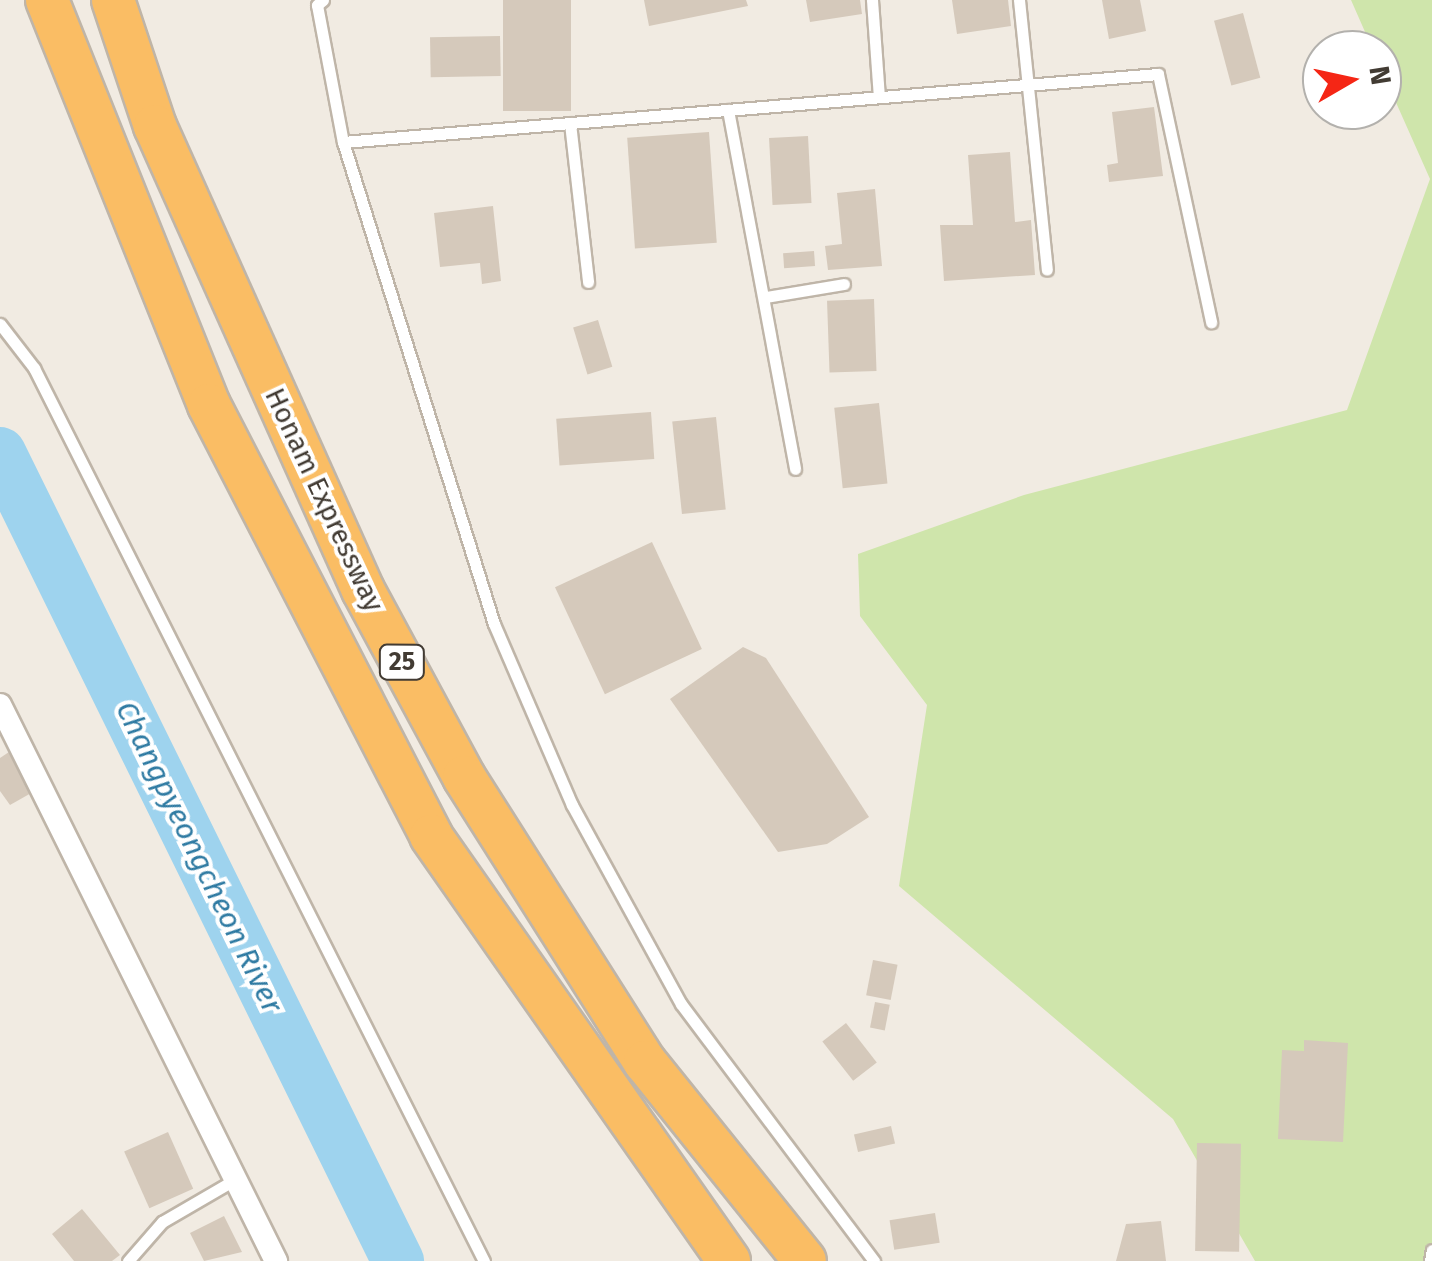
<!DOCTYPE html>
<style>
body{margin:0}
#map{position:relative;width:1432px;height:1261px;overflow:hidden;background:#f1ebe2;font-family:"Fira Sans",sans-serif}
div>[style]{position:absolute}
.green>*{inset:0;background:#cfe5ab}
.river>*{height:52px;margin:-26px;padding:0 26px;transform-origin:26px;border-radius:26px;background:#9ed3ee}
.building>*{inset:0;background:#d5c9bb;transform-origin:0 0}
.roads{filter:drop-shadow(2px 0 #bfb5a8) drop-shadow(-2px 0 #bfb5a8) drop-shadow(0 2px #bfb5a8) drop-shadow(0 -2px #bfb5a8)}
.lane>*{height:11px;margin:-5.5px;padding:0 5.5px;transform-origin:5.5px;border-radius:5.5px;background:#fff}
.street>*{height:22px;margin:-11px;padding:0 11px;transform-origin:11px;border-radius:11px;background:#fff}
.highway>*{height:42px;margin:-21px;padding:0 21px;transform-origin:21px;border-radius:21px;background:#fabd64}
span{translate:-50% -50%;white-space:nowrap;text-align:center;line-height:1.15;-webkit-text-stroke:8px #fff;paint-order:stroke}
.shield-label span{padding:2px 8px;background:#fff;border:2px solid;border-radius:8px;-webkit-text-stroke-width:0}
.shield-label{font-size:25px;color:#423b33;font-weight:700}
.street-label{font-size:28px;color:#423b33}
.water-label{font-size:30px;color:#2e7aa2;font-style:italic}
.north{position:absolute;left:1302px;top:30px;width:100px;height:100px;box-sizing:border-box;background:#fff;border:2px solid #b3b1ad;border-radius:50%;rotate:81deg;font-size:28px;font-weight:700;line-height:40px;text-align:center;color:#423b33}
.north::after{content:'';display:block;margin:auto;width:35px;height:45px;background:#f52615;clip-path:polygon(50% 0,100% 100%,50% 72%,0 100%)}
</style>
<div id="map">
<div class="green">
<i style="clip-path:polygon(1351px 0,1432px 0,1432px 1261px,1255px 1261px,1173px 1119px,899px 886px,927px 705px,860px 616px,858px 554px,1024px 495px,1347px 410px,1430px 179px,1382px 71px,1382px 50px,1373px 50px)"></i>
</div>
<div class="river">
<i style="left:0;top:453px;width:901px;rotate:63.78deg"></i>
</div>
<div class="building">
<i style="left:503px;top:0;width:68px;height:111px"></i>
<i style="clip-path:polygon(644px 0,746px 0,748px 6px,649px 26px)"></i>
<i style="clip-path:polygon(806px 0,860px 0,862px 14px,810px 22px)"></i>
<i style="clip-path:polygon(952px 0,1008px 0,1011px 26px,957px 34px)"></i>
<i style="clip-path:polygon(1102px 0,1140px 0,1146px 31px,1109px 39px)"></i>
<i style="left:1243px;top:13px;width:67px;height:30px;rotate:75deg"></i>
<i style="left:500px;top:36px;width:40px;height:70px;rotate:89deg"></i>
<i style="clip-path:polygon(1154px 107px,1163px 176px,1109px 182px,1107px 165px,1118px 163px,1112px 112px)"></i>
<i style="left:709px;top:132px;width:111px;height:82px;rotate:86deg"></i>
<i style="left:808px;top:136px;width:67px;height:39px;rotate:87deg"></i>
<i style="clip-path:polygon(1010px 152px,1015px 222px,1031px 220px,1035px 275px,944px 281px,940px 225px,973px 225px,968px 155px)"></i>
<i style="clip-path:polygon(875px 189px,882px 266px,828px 270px,825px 246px,842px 244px,837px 193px)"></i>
<i style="clip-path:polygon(493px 206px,501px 281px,482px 284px,480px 263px,440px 267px,434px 213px)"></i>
<i style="left:814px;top:251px;width:15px;height:31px;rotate:86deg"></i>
<i style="left:874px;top:299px;width:72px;height:47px;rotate:88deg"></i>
<i style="left:598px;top:320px;width:49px;height:26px;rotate:73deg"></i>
<i style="left:879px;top:403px;width:81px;height:45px;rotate:84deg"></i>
<i style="left:651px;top:412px;width:47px;height:95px;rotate:86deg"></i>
<i style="left:716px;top:417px;width:93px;height:44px;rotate:84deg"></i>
<i style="left:652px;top:542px;width:118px;height:107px;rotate:65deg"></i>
<i style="clip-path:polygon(743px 647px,766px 658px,869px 817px,827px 844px,778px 852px,670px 699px)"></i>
<i style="clip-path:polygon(12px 750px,33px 792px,10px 805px,0 791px,0 758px)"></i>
<i style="left:873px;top:960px;width:25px;height:36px;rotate:11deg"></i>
<i style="left:875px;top:1002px;width:15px;height:26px;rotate:11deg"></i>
<i style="left:846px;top:1023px;width:50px;height:30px;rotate:52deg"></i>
<i style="clip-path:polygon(1304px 1040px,1348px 1043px,1343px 1142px,1278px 1139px,1282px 1050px,1304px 1051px)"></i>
<i style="left:891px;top:1126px;width:18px;height:38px;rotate:77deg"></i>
<i style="left:168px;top:1132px;width:62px;height:48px;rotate:66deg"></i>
<i style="left:1197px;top:1143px;width:44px;height:108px;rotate:1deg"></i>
<i style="clip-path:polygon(82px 1209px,120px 1255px,112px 1261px,74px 1261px,52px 1234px)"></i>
<i style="left:935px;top:1213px;width:30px;height:46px;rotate:81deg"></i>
<i style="clip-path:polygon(224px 1216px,242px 1252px,204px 1261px,190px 1233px)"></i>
<i style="clip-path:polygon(1161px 1221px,1166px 1261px,1116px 1261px,1126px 1224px)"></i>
</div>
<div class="roads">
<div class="lane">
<i style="left:323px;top:0;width:8px;rotate:140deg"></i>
<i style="left:317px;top:5px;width:139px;rotate:79.3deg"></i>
<i style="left:872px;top:0;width:97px;rotate:85.9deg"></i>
<i style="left:1019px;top:0;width:271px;rotate:84.1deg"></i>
<i style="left:728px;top:110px;width:365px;rotate:79.4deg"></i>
<i style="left:570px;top:123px;width:160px;rotate:83.5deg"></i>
<i style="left:766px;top:297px;width:79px;rotate:-9.5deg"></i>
<i style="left:0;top:324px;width:56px;rotate:52.3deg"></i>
<i style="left:34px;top:368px;width:1000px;rotate:63.26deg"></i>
<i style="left:128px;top:1261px;width:52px;rotate:-48.9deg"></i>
<i style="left:162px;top:1222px;width:86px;rotate:-30.2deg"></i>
<i style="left:874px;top:1261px;width:321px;rotate:-126.9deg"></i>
<i style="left:681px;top:1004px;width:227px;rotate:-118.7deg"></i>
<i style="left:572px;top:805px;width:197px;rotate:-113.3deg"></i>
<i style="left:494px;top:624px;width:505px;rotate:-107.39deg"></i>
<i style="left:343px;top:142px;width:818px;rotate:-4.77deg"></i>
<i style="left:1158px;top:74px;width:254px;rotate:77.9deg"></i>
<i style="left:1430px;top:1261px;width:11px;rotate:-80deg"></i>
</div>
<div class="street">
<i style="left:0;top:705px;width:621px;rotate:63.6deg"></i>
</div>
<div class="highway">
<i style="left:47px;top:0;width:436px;rotate:68.2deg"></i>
<i style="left:209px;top:405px;width:485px;rotate:62.7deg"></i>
<i style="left:431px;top:836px;width:519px;rotate:54.96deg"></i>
<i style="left:113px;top:0;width:133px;rotate:71.6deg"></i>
<i style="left:155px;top:126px;width:508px;rotate:65.85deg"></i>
<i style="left:363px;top:590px;width:213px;rotate:61.6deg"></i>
<i style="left:464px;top:777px;width:338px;rotate:57.6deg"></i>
<i style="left:645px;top:1062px;width:255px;rotate:51.2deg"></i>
</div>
</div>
<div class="shield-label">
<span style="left:402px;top:662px">25</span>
</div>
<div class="street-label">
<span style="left:324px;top:500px;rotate:65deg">Honam Expressway</span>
</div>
<div class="water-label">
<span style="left:199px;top:857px;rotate:64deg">Changpyeongcheon River</span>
</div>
<div class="north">N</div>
</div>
